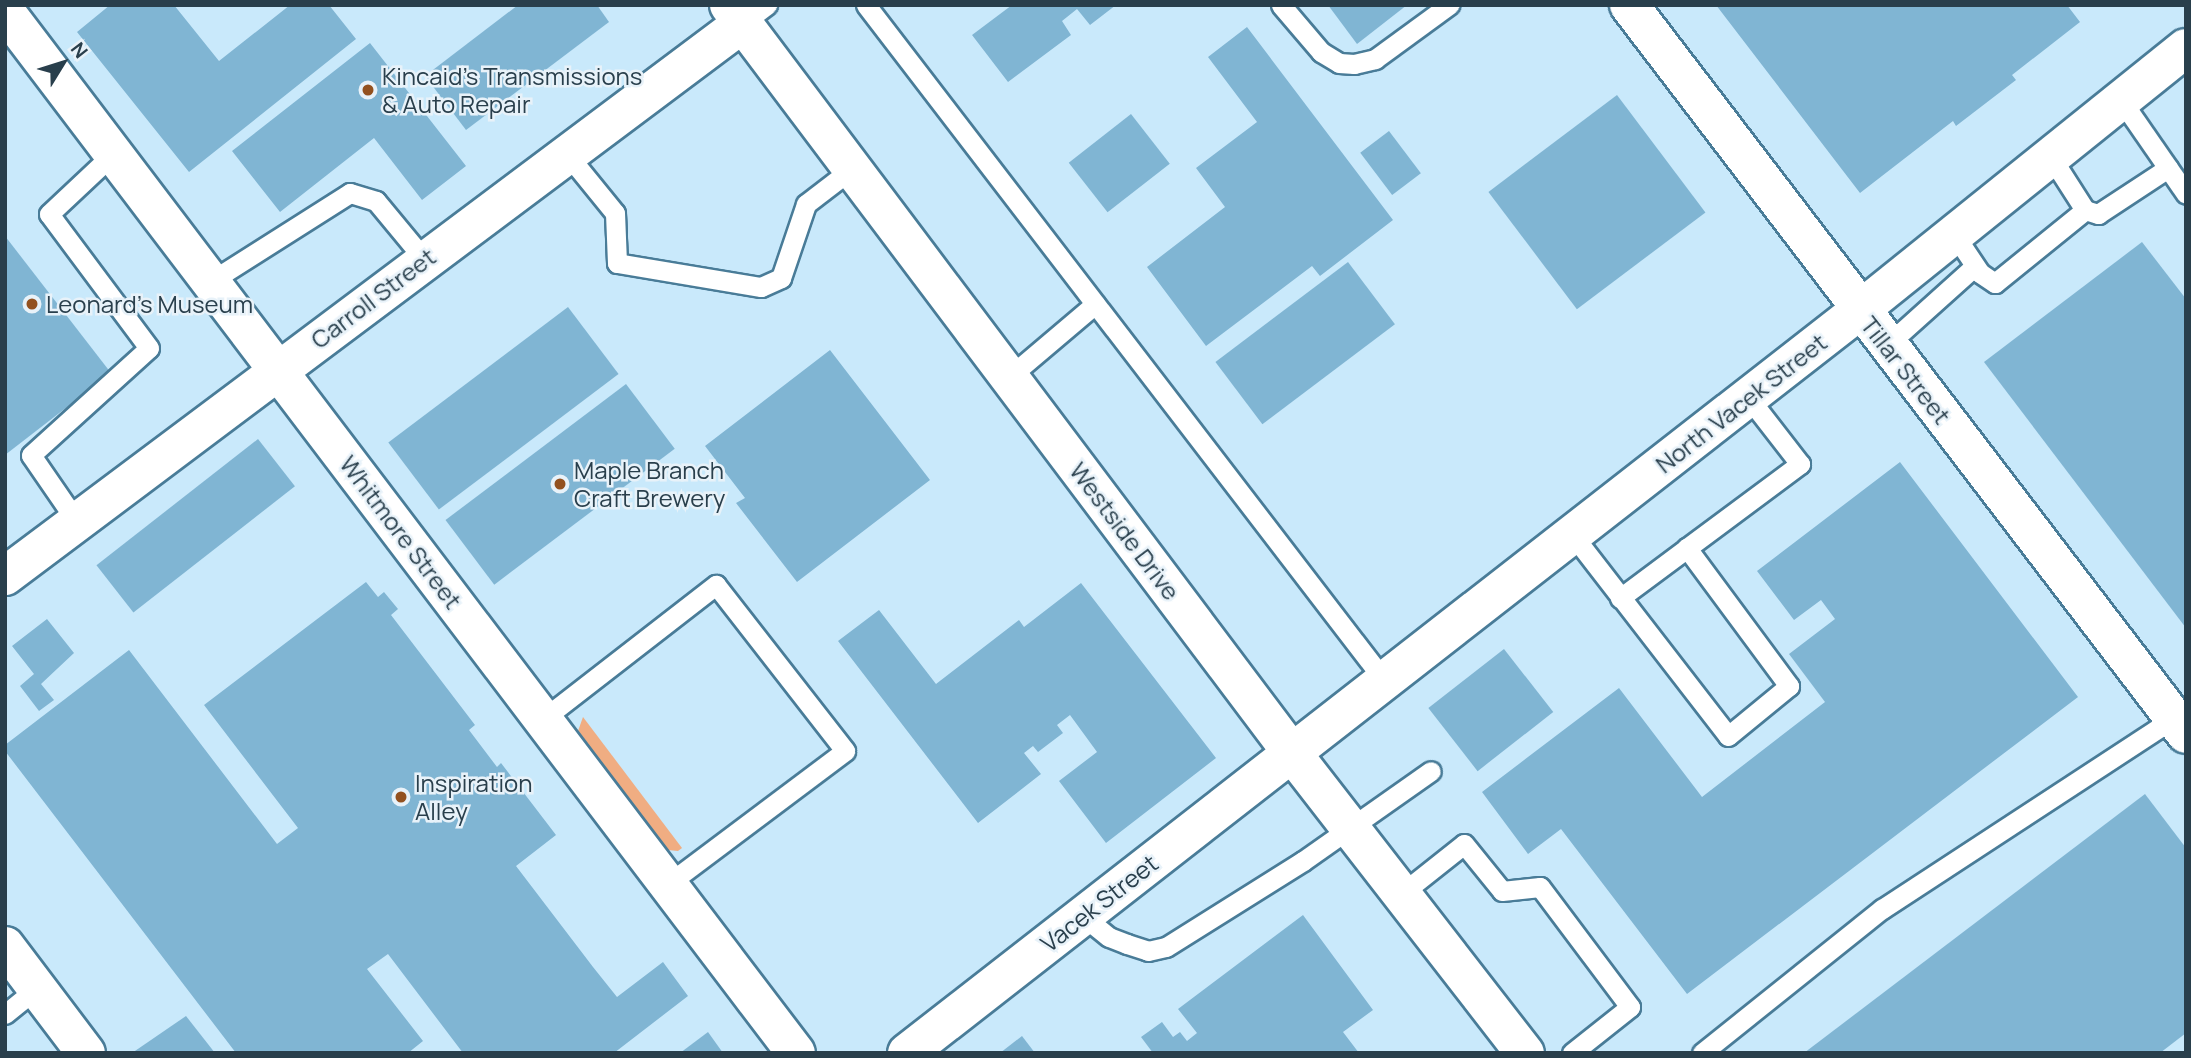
<!DOCTYPE html>
<style>
body{margin:0}
#map{position:relative;width:2191px;height:1058px;overflow:hidden;background:#c9e9fb;font-family:Manrope,sans-serif}
div>[style]{position:absolute}
.green>*{inset:0;background:#f0ad82}
.building>*{inset:0;background:#80b5d3;transform-origin:0 0}
.roads{filter:drop-shadow(2px 0 #497c98) drop-shadow(-2px 0 #497c98) drop-shadow(0 2px #497c98) drop-shadow(0 -2px #497c98)}
.service>*{height:19px;margin:-9.5px;padding:0 9.5px;transform-origin:9.5px;border-radius:9.5px;background:#fff}
.minor>*{height:38px;margin:-19px;padding:0 19px;transform-origin:19px;border-radius:19px;background:#fff}
.tertiary>*{height:38px;margin:-19px;padding:0 19px;transform-origin:19px;border-radius:19px;background:#fff}
.secondary>*{height:38px;margin:-19px;padding:0 19px;transform-origin:19px;border-radius:19px;background:#fff}
.dots>*{width:19px;height:19px;translate:-50% -50%;box-sizing:border-box;border:4px solid #e8f2f9;border-radius:50%}
span{translate:-50% -50%;white-space:nowrap;text-align:center;line-height:1.15;-webkit-text-stroke:5px #e8f2f9;paint-order:stroke}
.poi-label{font-size:24px;color:#293f4c}
.left{translate:0 -50%;text-align:left}
.street-label{font-size:24px;color:#293f4c}
.frame{position:absolute;inset:0;border:7px solid #293f4c;pointer-events:none}
.north{position:absolute;left:28px;top:28px;width:70px;height:70px;-webkit-text-stroke:5px #e8f2f9;paint-order:stroke;rotate:52deg;font-size:19px;font-weight:700;line-height:28px;text-align:center;color:#293f4c}
.north::after{content:'';display:block;margin:auto;width:24px;height:32px;background:#293f4c;clip-path:polygon(50% 0,100% 100%,50% 72%,0 100%)}
</style>
<div id="map">
<div class="green">
<i style="clip-path:polygon(583px 717px,682px 848px,678px 851px,668px 850px,578px 731px)"></i>
</div>
<div class="building">
<i style="clip-path:polygon(110px 5px,174px 5px,219px 61px,290px 5px,329px 5px,356px 39px,189px 172px,77px 32px)"></i>
<i style="clip-path:polygon(518px 5px,597px 5px,609px 22px,466px 130px,425px 76px)"></i>
<i style="clip-path:polygon(1012px 5px,1116px 5px,1090px 25px,1077px 9px,1062px 21px,1071px 35px,1008px 82px,972px 35px)"></i>
<i style="clip-path:polygon(1328px 5px,1407px 5px,1357px 44px)"></i>
<i style="clip-path:polygon(1716px 5px,2067px 5px,2080px 22px,2012px 75px,2016px 80px,1956px 126px,1953px 121px,1860px 193px)"></i>
<i style="clip-path:polygon(1247px 27px,1393px 220px,1320px 276px,1312px 266px,1206px 346px,1147px 267px,1225px 207px,1196px 168px,1257px 122px,1208px 57px)"></i>
<i style="clip-path:polygon(370px 43px,466px 166px,422px 200px,374px 138px,280px 212px,232px 151px)"></i>
<i style="left:1617px;top:95px;width:147px;height:161px;rotate:53deg"></i>
<i style="left:1131px;top:114px;width:63px;height:79px;rotate:52deg"></i>
<i style="left:1389px;top:131px;width:53px;height:36px;rotate:53deg"></i>
<i style="clip-path:polygon(5px 236px,111px 373px,5px 455px)"></i>
<i style="clip-path:polygon(2142px 242px,2186px 299px,2186px 628px,1984px 362px)"></i>
<i style="left:1348px;top:262px;width:78px;height:166px;rotate:53deg"></i>
<i style="left:568px;top:307px;width:84px;height:225px;rotate:53deg"></i>
<i style="clip-path:polygon(830px 350px,930px 480px,797px 582px,736px 503px,745px 498px,705px 446px)"></i>
<i style="left:626px;top:384px;width:81px;height:226px;rotate:53deg"></i>
<i style="left:258px;top:439px;width:60px;height:205px;rotate:52deg"></i>
<i style="clip-path:polygon(1900px 462px,2078px 697px,1687px 994px,1561px 829px,1528px 854px,1482px 792px,1619px 688px,1702px 797px,1825px 702px,1789px 654px,1835px 619px,1821px 600px,1794px 620px,1757px 571px)"></i>
<i style="clip-path:polygon(366px 582px,378px 597px,384px 592px,398px 609px,391px 615px,475px 725px,469px 730px,497px 767px,501px 763px,556px 835px,516px 866px,593px 967px,617px 997px,663px 962px,688px 996px,614px 1053px,463px 1053px,388px 954px,367px 969px,423px 1041px,408px 1053px,236px 1053px,5px 751px,5px 745px,129px 650px,277px 844px,298px 828px,204px 705px)"></i>
<i style="clip-path:polygon(1081px 583px,1216px 758px,1106px 843px,1059px 781px,1097px 752px,1070px 715px,1057px 725px,1063px 733px,1038px 752px,1033px 746px,1024px 753px,1041px 774px,978px 823px,838px 641px,879px 610px,936px 684px,1019px 620px,1024px 627px)"></i>
<i style="clip-path:polygon(47px 619px,74px 653px,41px 684px,54px 700px,39px 711px,20px 686px,34px 674px,12px 646px)"></i>
<i style="left:1504px;top:649px;width:80px;height:96px;rotate:52deg"></i>
<i style="clip-path:polygon(2145px 794px,2186px 848px,2186px 1033px,2160px 1053px,1804px 1053px)"></i>
<i style="clip-path:polygon(1303px 915px,1373px 1010px,1343px 1032px,1359px 1053px,1153px 1053px,1141px 1037px,1162px 1022px,1173px 1037px,1180px 1032px,1187px 1041px,1197px 1033px,1178px 1009px)"></i>
<i style="clip-path:polygon(186px 1016px,215px 1053px,132px 1053px)"></i>
<i style="clip-path:polygon(708px 1032px,723px 1053px,680px 1053px)"></i>
<i style="clip-path:polygon(1022px 1036px,1035px 1053px,1000px 1053px)"></i>
</div>
<div class="roads">
<div class="service">
<i style="left:866px;top:5px;width:851px;rotate:52.5deg"></i>
<i style="left:1281px;top:5px;width:62px;rotate:49.6deg"></i>
<i style="left:1321px;top:52px;width:21px;rotate:31deg"></i>
<i style="left:1339px;top:63px;width:15px;rotate:4deg"></i>
<i style="left:1354px;top:64px;width:22px;rotate:-13deg"></i>
<i style="left:1375px;top:59px;width:92px;rotate:-36.1deg"></i>
<i style="left:743px;top:23px;width:30px;rotate:-37deg"></i>
<i style="left:2121px;top:100px;width:114px;rotate:55.3deg"></i>
<i style="left:567px;top:154px;width:76px;rotate:50.9deg"></i>
<i style="left:615px;top:213px;width:50px;rotate:87.7deg"></i>
<i style="left:617px;top:263px;width:146px;rotate:9.5deg"></i>
<i style="left:761px;top:287px;width:22px;rotate:-24deg"></i>
<i style="left:781px;top:278px;width:78px;rotate:-71.3deg"></i>
<i style="left:806px;top:204px;width:59px;rotate:-37.5deg"></i>
<i style="left:2051px;top:157px;width:63px;rotate:57.3deg"></i>
<i style="left:2085px;top:210px;width:14px;rotate:17deg"></i>
<i style="left:2098px;top:214px;width:84px;rotate:-33.3deg"></i>
<i style="left:1954px;top:234px;width:47px;rotate:56.3deg"></i>
<i style="left:1980px;top:273px;width:18px;rotate:34deg"></i>
<i style="left:1995px;top:283px;width:116px;rotate:-39deg"></i>
<i style="left:208px;top:283px;width:168px;rotate:-32.4deg"></i>
<i style="left:350px;top:193px;width:27px;rotate:17deg"></i>
<i style="left:376px;top:201px;width:75px;rotate:50.4deg"></i>
<i style="left:1887px;top:345px;width:118px;rotate:-41.9deg"></i>
<i style="left:1009px;top:377px;width:113px;rotate:-40.3deg"></i>
<i style="left:77px;top:522px;width:81px;rotate:-124.5deg"></i>
<i style="left:31px;top:455px;width:159px;rotate:-42.2deg"></i>
<i style="left:149px;top:348px;width:167px;rotate:-126.7deg"></i>
<i style="left:49px;top:214px;width:88px;rotate:-43.2deg"></i>
<i style="left:1572px;top:534px;width:255px;rotate:52.3deg"></i>
<i style="left:1728px;top:736px;width:79px;rotate:-39.3deg"></i>
<i style="left:1789px;top:686px;width:172px;rotate:-126.5deg"></i>
<i style="left:1687px;top:548px;width:141px;rotate:-36.6deg"></i>
<i style="left:1800px;top:464px;width:85px;rotate:-127.8deg"></i>
<i style="left:1620px;top:598px;width:84px;rotate:-36.7deg"></i>
<i style="left:543px;top:719px;width:219px;rotate:-37.8deg"></i>
<i style="left:716px;top:585px;width:210px;rotate:52.1deg"></i>
<i style="left:845px;top:751px;width:221px;rotate:143.1deg"></i>
<i style="left:1401px;top:894px;width:80px;rotate:-38.4deg"></i>
<i style="left:1464px;top:844px;width:60px;rotate:51deg"></i>
<i style="left:1502px;top:891px;width:38px;rotate:-6deg"></i>
<i style="left:1540px;top:887px;width:150px;rotate:53.1deg"></i>
<i style="left:1630px;top:1007px;width:74px;rotate:141.6deg"></i>
<i style="left:1083px;top:916px;width:33px;rotate:39deg"></i>
<i style="left:1109px;top:937px;width:19px;rotate:21deg"></i>
<i style="left:1127px;top:944px;width:22px;rotate:18deg"></i>
<i style="left:1148px;top:951px;width:18px;rotate:-13deg"></i>
<i style="left:1166px;top:947px;width:162px;rotate:-32.1deg"></i>
<i style="left:1303px;top:861px;width:156px;rotate:-35.1deg"></i>
<i style="left:5px;top:1014px;width:41px;rotate:-39.1deg"></i>
<i style="left:1702px;top:1053px;width:231px;rotate:-38.7deg"></i>
<i style="left:1882px;top:909px;width:349px;rotate:-33.2deg"></i>
</div>
<div class="minor">
<i style="left:1629px;top:5px;width:917px;rotate:52.62deg"></i>
<i style="left:5px;top:11px;width:1308px;rotate:52.8deg"></i>
<i style="left:5px;top:946px;width:134px;rotate:52.9deg"></i>
<i style="left:907px;top:1053px;width:1208px;rotate:-37.94deg"></i>
<i style="left:1860px;top:310px;width:418px;rotate:-38.8deg"></i>
</div>
<div class="tertiary">
<i style="left:5px;top:576px;width:922px;rotate:-36.85deg"></i>
</div>
<div class="secondary">
<i style="left:729px;top:5px;width:936px;rotate:53.03deg"></i>
<i style="left:1292px;top:753px;width:380px;rotate:52.2deg"></i>
</div>
</div>
<div class="dots">
<i style="left:368px;top:90px;background:#93511f"></i>
<i style="left:32px;top:304px;background:#93511f"></i>
<i style="left:560px;top:484px;background:#93511f"></i>
<i style="left:401px;top:797px;background:#93511f"></i>
</div>
<div class="poi-label">
<span class="left" style="left:382px;top:90px">Kincaid's Transmissions<br>&amp; Auto Repair</span>
<span class="left" style="left:46px;top:304px">Leonard's Museum</span>
<span class="left" style="left:574px;top:484px">Maple Branch<br>Craft Brewery</span>
<span class="left" style="left:415px;top:797px">Inspiration<br>Alley</span>
</div>
<div class="street-label">
<span style="left:373px;top:298px;rotate:-37deg">Carroll Street</span>
<span style="left:1906px;top:370px;rotate:52deg">Tillar Street</span>
<span style="left:1741px;top:403px;rotate:-38deg">North Vacek Street</span>
<span style="left:1125px;top:531px;rotate:53deg">Westside Drive</span>
<span style="left:401px;top:532px;rotate:53deg">Whitmore Street</span>
<span style="left:1099px;top:903px;rotate:-38deg">Vacek Street</span>
</div>
<div class="frame"></div>
<div class="north">N</div>
</div>
